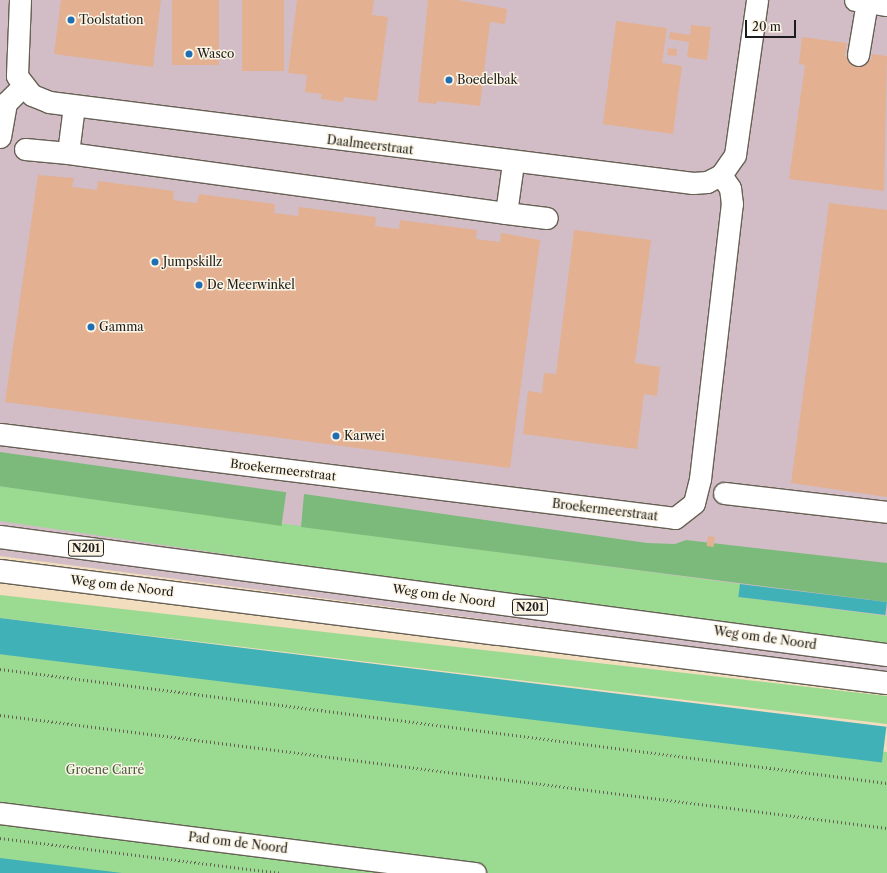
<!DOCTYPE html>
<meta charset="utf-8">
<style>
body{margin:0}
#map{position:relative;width:887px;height:873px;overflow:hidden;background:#f2ddbe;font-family:"Libre Caslon Text",serif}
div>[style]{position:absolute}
.industrial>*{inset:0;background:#d2bdc6}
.green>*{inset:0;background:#9ada91}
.forest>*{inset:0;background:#7bba7b;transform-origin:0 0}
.water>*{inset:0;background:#40b1b7;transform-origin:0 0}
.building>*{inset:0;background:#e3b091;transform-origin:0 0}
.path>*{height:2.5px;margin-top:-1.25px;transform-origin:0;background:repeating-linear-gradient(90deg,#676055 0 1px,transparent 0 4px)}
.roads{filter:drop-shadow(1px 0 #676055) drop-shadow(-1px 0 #676055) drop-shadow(0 1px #676055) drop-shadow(0 -1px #676055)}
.minor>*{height:21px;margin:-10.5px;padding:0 10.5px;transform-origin:10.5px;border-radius:10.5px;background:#fff}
.highway>*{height:22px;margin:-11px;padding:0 11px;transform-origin:11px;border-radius:11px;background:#fff}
.dots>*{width:11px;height:11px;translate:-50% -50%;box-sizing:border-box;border:2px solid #fcf5e5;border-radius:50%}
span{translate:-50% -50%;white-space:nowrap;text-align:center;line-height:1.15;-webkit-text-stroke:3px #fcf5e5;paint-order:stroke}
.shield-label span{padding:1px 3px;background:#fcf5e5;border:1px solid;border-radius:3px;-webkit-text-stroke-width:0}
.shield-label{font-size:11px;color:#1c1c1c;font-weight:700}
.poi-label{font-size:12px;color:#1c1c1c}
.left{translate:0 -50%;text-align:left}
.street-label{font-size:12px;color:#1c1c1c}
.park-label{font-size:12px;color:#485e45}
.scale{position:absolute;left:745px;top:20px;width:51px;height:18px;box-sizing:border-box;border:2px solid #1c1c1c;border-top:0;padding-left:5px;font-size:12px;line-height:14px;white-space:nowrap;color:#1c1c1c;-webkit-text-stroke:3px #fcf5e5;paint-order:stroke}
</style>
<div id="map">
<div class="industrial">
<i style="clip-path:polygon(0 0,887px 0,887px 672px,0 556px)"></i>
</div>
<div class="green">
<i style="clip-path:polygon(0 486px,740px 584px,740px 597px,887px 616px,887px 644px,422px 583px,0 521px)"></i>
<i style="clip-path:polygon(0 595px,887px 696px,887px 724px,0 618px)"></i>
<i style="clip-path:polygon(0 654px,887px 752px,887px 873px,66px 873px,0 864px)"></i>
</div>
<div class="forest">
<i style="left:0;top:452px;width:289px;height:34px;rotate:8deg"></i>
<i style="clip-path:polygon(304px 494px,647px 543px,675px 544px,686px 540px,887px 563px,887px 602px,301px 527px)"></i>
</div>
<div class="water">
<i style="left:740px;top:584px;width:148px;height:13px;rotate:7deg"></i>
<i style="left:0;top:618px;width:893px;height:36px;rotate:7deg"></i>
<i style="clip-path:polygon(0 858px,122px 873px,0 873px)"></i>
</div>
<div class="building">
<i style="clip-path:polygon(61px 0,161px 0,153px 67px,54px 54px)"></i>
<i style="left:172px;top:0;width:47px;height:65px"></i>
<i style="left:242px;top:0;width:42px;height:71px"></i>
<i style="clip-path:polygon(297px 0,374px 0,372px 15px,388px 17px,377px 101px,344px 97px,343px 102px,321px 99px,322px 94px,305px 92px,307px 75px,288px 73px)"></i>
<i style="clip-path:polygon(428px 0,458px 0,507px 9px,505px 24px,490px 22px,480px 106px,437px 101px,436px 104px,418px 102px)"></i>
<i style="clip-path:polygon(616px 21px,667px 28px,662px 63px,682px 66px,673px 134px,603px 124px)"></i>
<i style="clip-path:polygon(691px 25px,711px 27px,707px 60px,687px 57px,689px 42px,669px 39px,670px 32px,690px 35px)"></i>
<i style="clip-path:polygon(802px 37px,847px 43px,845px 56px,871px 60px,872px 54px,887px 56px,884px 191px,789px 179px,805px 65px,799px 64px)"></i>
<i style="left:668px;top:48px;width:9px;height:7px;rotate:6deg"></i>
<i style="clip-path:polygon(38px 175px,74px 178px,72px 187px,97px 190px,98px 181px,174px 191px,173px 200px,186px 202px,197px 203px,199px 194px,275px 204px,274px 213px,298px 216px,299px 207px,376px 217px,375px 226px,399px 229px,400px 220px,477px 230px,476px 239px,500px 242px,501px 233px,540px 240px,510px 468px,5px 402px)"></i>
<i style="clip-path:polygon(829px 203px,887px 210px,887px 497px,791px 483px)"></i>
<i style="clip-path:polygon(574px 230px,651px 240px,635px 363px,660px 367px,657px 396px,644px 394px,637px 449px,523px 434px,528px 391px,542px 393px,544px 373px,556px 374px)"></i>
<i style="left:708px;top:536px;width:7px;height:10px;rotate:8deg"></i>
</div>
<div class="path">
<i style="left:0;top:669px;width:894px;rotate:7.32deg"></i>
<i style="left:0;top:715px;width:894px;rotate:7.26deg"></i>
<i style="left:0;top:838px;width:282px;rotate:7.1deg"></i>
</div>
<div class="roads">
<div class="minor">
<i style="left:20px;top:0;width:76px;rotate:92.3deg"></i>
<i style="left:17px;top:76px;width:24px;rotate:52deg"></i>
<i style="left:32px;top:95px;width:18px;rotate:22deg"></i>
<i style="left:49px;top:102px;width:649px;rotate:7.17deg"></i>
<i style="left:693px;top:183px;width:14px;rotate:-4deg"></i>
<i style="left:707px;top:182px;width:16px;rotate:-27deg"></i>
<i style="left:721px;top:175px;width:24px;rotate:-55deg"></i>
<i style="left:735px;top:155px;width:157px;rotate:-81.9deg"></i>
<i style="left:855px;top:0;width:32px;rotate:9deg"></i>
<i style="left:858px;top:55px;width:54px;rotate:-80.4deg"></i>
<i style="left:74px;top:106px;width:47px;rotate:97.3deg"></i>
<i style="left:68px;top:153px;width:442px;rotate:7.8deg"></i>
<i style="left:506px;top:213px;width:50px;rotate:-82deg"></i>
<i style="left:0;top:137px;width:35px;rotate:-80deg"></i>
<i style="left:6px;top:103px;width:25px;rotate:-45deg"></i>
<i style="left:25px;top:149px;width:43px;rotate:5.3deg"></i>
<i style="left:506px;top:213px;width:41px;rotate:7deg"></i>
<i style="left:0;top:434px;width:680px;rotate:7.09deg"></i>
<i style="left:675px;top:518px;width:24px;rotate:-38deg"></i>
<i style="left:694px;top:503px;width:25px;rotate:-76deg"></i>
<i style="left:700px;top:479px;width:277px;rotate:-83.4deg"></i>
<i style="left:732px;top:204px;width:16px;rotate:-97deg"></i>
<i style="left:730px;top:188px;width:16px;rotate:-125deg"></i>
<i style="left:724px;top:493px;width:164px;rotate:6.6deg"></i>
<i style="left:0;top:813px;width:479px;rotate:7.2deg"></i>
</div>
<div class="highway">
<i style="left:0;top:537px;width:895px;rotate:7.58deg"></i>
<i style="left:0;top:571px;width:894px;rotate:7.2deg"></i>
</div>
</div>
<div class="dots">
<i style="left:71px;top:20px;background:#1f6fb2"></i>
<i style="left:189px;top:54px;background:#1f6fb2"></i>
<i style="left:449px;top:80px;background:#1f6fb2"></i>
<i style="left:155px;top:262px;background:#1f6fb2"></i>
<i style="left:199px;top:285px;background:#1f6fb2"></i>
<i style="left:91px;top:327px;background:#1f6fb2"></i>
<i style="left:336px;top:436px;background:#1f6fb2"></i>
</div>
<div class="shield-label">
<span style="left:86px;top:548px">N201</span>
<span style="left:530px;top:607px">N201</span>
</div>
<div class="poi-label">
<span class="left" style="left:79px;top:20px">Toolstation</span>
<span class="left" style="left:197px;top:54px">Wasco</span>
<span class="left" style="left:457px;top:80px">Boedelbak</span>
<span class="left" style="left:163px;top:262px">Jumpskillz</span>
<span class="left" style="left:207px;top:285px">De Meerwinkel</span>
<span class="left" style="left:99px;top:327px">Gamma</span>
<span class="left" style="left:344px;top:436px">Karwei</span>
</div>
<div class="street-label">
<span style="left:370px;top:145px;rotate:7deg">Daalmeerstraat</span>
<span style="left:283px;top:470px;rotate:7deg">Broekermeerstraat</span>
<span style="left:605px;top:510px;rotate:7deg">Broekermeerstraat</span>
<span style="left:122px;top:586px;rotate:7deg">Weg om de Noord</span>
<span style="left:444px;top:596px;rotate:8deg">Weg om de Noord</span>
<span style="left:765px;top:638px;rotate:8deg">Weg om de Noord</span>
<span style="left:238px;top:843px;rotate:7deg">Pad om de Noord</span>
</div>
<div class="park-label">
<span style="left:105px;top:770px">Groene Carré</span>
</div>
<div class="scale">20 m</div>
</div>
